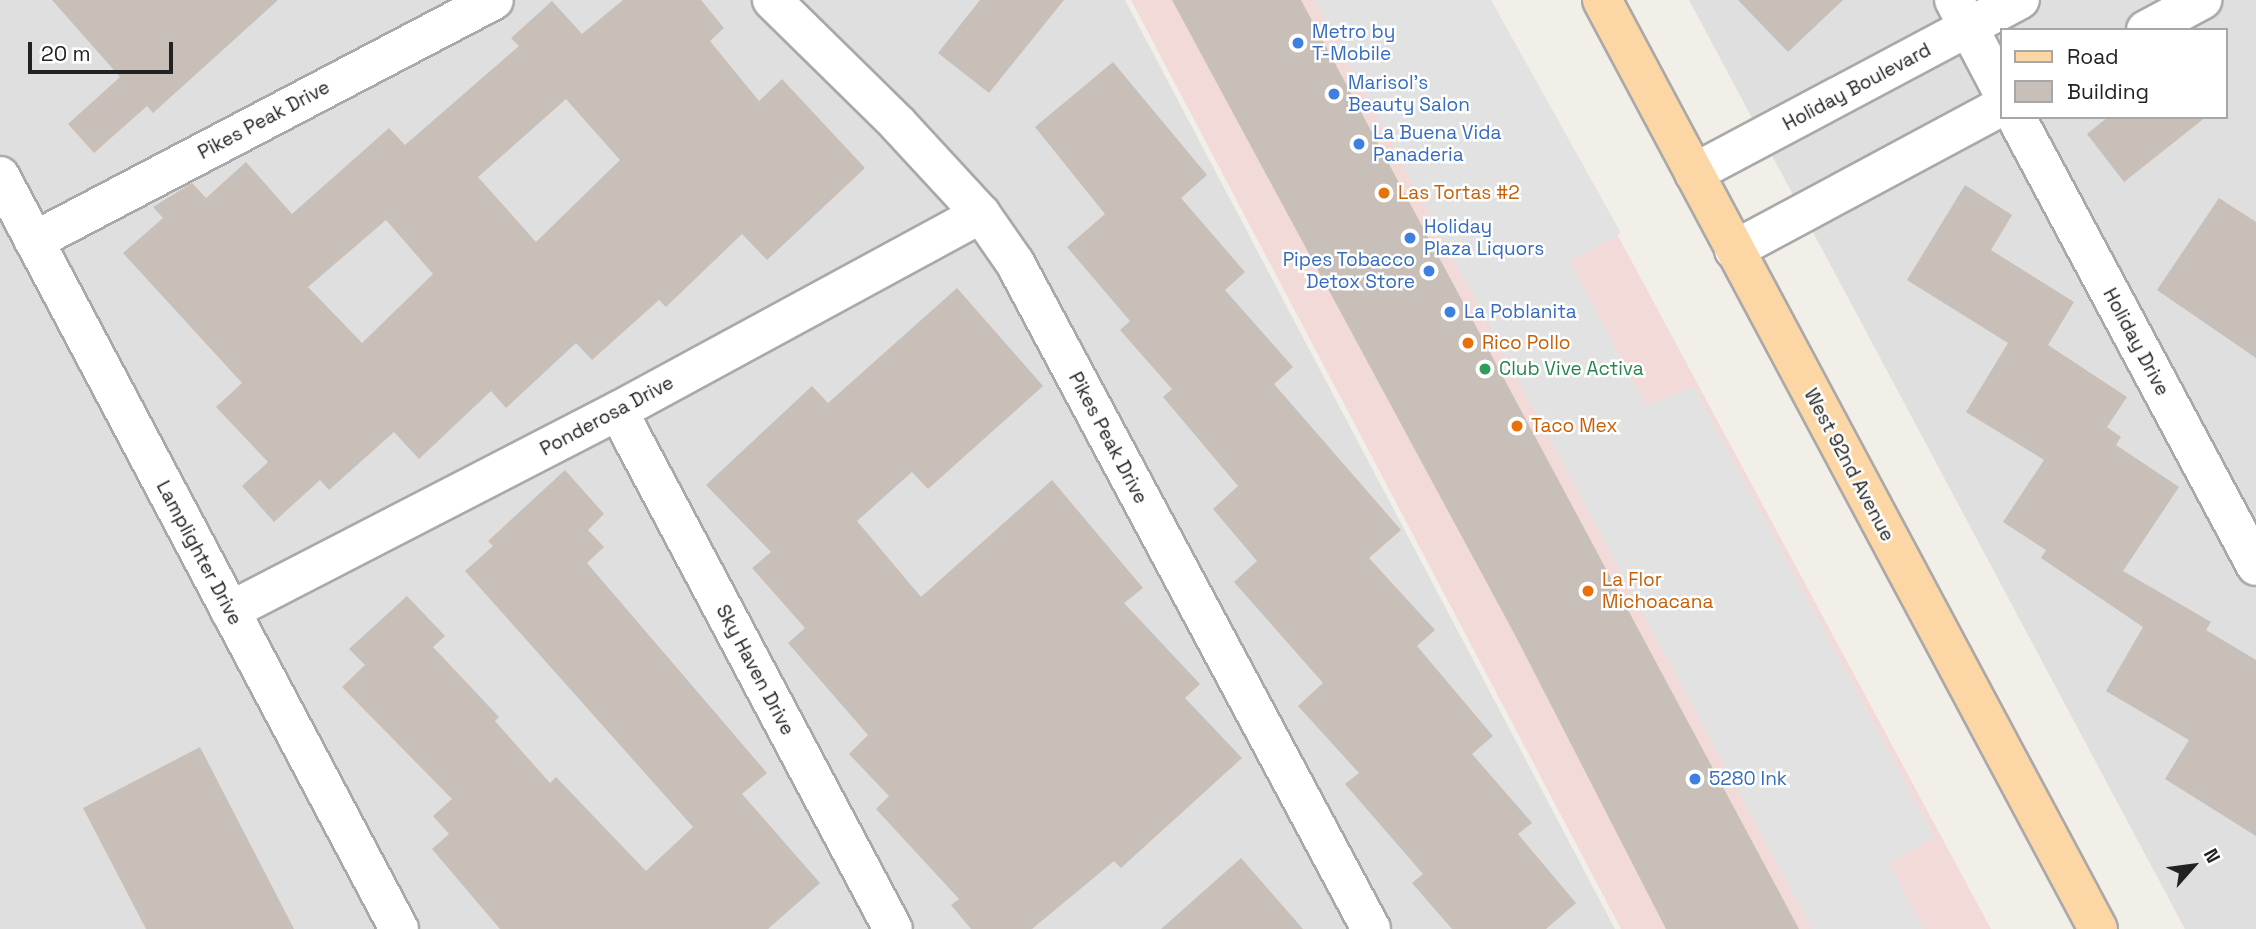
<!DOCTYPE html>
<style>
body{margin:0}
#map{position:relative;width:2256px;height:929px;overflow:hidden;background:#f2efe9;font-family:"Space Grotesk",sans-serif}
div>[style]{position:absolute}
.residential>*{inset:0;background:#e0dfdf}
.commercial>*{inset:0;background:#f2dad9}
.parking>*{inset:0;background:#e2e2e2}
.building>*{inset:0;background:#c7bfb8}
.roads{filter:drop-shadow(2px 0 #a9a9a9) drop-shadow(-2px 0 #a9a9a9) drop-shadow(0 2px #a9a9a9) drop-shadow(0 -2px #a9a9a9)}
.minor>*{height:38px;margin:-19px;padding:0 19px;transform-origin:19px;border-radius:19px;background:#fff}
.major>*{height:38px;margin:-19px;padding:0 19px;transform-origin:19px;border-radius:19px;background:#fcd6a4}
.dots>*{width:19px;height:19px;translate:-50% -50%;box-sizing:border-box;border:4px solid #fff;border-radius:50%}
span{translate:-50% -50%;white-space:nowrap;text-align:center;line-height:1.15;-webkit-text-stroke:5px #fff;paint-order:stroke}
.shop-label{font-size:19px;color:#366cbe}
.left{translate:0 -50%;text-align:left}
.right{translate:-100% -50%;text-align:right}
.street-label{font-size:19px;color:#222}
.food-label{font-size:19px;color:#c56008}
.leisure-label{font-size:19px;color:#27864d}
.legend{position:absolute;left:2000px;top:28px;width:228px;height:91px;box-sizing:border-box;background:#fff;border:2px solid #a7a7a7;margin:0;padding:9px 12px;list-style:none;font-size:21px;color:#222}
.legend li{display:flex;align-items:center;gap:14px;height:35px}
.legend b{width:35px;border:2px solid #a7a7a7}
.north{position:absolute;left:2158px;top:831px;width:70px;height:70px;-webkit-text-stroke:5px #fff;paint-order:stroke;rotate:62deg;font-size:19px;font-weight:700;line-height:28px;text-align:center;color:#222}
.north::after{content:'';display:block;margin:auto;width:24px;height:32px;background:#222;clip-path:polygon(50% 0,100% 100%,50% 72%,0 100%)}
.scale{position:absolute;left:28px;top:42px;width:145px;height:32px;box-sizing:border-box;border:4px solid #222;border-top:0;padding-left:9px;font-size:21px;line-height:24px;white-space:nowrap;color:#222;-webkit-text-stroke:5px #fff;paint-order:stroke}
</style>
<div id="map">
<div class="residential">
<i style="clip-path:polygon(0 0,1125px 0,1615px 929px,0 929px)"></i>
<i style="clip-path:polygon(evenodd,1689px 0,2256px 0,2256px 929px,2185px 929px,1689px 0,2002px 30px,2226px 30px,2226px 117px,2002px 117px,2002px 30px)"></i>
</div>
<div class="commercial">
<i style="clip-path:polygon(1131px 0,1491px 0,1991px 929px,1621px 929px)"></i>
</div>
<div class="parking">
<i style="clip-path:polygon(1315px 0,1491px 0,1621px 233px,1570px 261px,1646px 405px,1694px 387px,1935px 837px,1889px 863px,1924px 929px,1812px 929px)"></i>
</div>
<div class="building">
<i style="clip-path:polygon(52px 0,278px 0,153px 113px,147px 106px,94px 153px,68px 124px,120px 77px)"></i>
<i style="clip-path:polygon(evenodd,623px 0,701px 0,724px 28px,710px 41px,759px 101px,782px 79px,865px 168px,767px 260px,742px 234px,666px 307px,659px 300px,592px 360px,576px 343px,506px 408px,491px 391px,419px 459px,394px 432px,329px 490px,320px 480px,274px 522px,242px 486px,268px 462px,216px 407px,242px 383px,123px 253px,163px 218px,153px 207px,192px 183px,206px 198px,246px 162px,292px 214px,389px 128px,405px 145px,519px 46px,511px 38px,552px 1px,582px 34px,623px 0,566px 99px,620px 160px,536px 242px,478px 177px,566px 99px,623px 0,386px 220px,433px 274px,362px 343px,308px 287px,386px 220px)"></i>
<i style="clip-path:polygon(980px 0,1064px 0,989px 93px,938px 53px)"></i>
<i style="clip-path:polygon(1172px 0,1301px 0,1799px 929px,1666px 929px,1515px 635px)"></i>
<i style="clip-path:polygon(1738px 0,1843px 0,1788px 52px)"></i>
<i style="clip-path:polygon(1113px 62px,1207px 175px,1181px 198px,1245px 272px,1225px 290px,1293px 367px,1274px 384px,1401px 530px,1369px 558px,1435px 630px,1417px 646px,1493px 736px,1472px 754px,1532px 823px,1518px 834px,1576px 903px,1546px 929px,1452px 929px,1412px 883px,1423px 874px,1345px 784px,1359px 773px,1298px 706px,1323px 683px,1234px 582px,1257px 561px,1213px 509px,1238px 486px,1163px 397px,1172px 389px,1120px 330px,1130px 321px,1067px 247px,1105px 214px,1035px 127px)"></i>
<i style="clip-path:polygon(2108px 117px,2206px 117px,2124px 182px,2087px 134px)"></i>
<i style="clip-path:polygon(1965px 185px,2012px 215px,1991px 250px,2074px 302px,2048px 345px,2127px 397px,2107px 427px,2121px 437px,2116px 445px,2179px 487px,2123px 571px,2211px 622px,2206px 630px,2256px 660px,2256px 836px,2165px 779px,2189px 740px,2106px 691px,2143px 627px,2041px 558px,2046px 550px,2003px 522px,2044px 460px,1966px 412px,2008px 343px,1907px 280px)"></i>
<i style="clip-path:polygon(2219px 198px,2256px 222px,2256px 358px,2157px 290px)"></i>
<i style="clip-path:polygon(957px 288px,1043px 386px,928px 489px,912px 472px,857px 521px,921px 597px,1052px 480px,1143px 588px,1124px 603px,1200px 684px,1185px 698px,1242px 758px,1121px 868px,1114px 861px,1032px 929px,971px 929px,951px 905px,959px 899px,876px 809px,889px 796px,849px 754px,868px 735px,788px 643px,805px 628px,752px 568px,771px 552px,706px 485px,812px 386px,828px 403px)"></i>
<i style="clip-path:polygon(565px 470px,604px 514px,588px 530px,604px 547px,587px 563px,767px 773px,742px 794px,820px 883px,768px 929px,500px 929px,432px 849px,449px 834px,433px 816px,452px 799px,342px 687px,365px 665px,349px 649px,407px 596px,445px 636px,433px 647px,499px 717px,495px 721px,550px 783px,556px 777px,646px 871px,693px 827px,465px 571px,493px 546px,488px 541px)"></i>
<i style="clip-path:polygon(200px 747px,294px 929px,146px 929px,83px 808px)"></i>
<i style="clip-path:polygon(1241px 858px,1303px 929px,1161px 929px)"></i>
</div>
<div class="roads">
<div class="minor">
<i style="left:772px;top:0;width:175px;rotate:44.5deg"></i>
<i style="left:897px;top:123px;width:124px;rotate:47.3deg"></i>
<i style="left:981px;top:214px;width:60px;rotate:55.2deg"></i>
<i style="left:1015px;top:263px;width:755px;rotate:61.87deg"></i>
<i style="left:1954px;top:0;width:103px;rotate:62.2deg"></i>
<i style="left:2146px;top:30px;width:64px;rotate:-28.2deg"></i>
<i style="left:2016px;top:117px;width:509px;rotate:61.87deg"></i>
<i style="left:1694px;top:173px;width:369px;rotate:-28deg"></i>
<i style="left:0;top:176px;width:852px;rotate:62.08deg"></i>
<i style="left:34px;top:241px;width:519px;rotate:-27.65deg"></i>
<i style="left:1734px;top:250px;width:304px;rotate:-28.2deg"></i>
<i style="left:618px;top:411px;width:586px;rotate:62.04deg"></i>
<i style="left:230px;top:611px;width:437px;rotate:-27.3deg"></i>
<i style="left:618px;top:411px;width:413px;rotate:-28.5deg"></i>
</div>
<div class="major">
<i style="left:1602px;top:0;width:1053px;rotate:61.9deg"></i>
</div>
</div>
<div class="dots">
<i style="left:1298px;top:43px;background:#3f7fe0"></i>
<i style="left:1334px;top:94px;background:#3f7fe0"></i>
<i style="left:1359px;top:144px;background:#3f7fe0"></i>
<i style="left:1384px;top:193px;background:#e8710a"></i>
<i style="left:1410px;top:238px;background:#3f7fe0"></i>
<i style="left:1429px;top:271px;background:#3f7fe0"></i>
<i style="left:1450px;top:312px;background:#3f7fe0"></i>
<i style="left:1468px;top:343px;background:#e8710a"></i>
<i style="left:1485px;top:369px;background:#2e9e5b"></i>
<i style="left:1517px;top:426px;background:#e8710a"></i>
<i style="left:1588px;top:591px;background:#e8710a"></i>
<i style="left:1695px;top:779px;background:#3f7fe0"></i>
</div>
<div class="shop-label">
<span class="left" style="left:1312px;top:43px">Metro by<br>T-Mobile</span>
<span class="left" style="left:1348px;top:94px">Marisol's<br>Beauty Salon</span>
<span class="left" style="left:1373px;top:144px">La Buena Vida<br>Panaderia</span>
<span class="left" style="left:1424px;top:238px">Holiday<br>Plaza Liquors</span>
<span class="right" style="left:1415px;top:271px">Pipes Tobacco<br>Detox Store</span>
<span class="left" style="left:1464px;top:312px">La Poblanita</span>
<span class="left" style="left:1709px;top:779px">5280 Ink</span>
</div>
<div class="street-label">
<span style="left:1857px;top:87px;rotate:-28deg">Holiday Boulevard</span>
<span style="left:264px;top:120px;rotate:-28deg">Pikes Peak Drive</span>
<span style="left:2136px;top:342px;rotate:62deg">Holiday Drive</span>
<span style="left:607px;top:416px;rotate:-28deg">Ponderosa Drive</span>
<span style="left:1108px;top:438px;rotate:62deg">Pikes Peak Drive</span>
<span style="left:1849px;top:465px;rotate:62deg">West 92nd Avenue</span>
<span style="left:199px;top:553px;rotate:62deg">Lamplighter Drive</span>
<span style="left:755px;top:670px;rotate:62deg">Sky Haven Drive</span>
</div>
<div class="food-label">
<span class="left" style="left:1398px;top:193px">Las Tortas #2</span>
<span class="left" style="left:1482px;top:343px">Rico Pollo</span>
<span class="left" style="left:1531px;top:426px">Taco Mex</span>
<span class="left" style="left:1602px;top:591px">La Flor<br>Michoacana</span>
</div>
<div class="leisure-label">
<span class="left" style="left:1499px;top:369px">Club Vive Activa</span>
</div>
<ul class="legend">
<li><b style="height:9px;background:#fcd6a4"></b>Road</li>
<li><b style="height:19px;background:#c7bfb8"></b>Building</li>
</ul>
<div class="north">N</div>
<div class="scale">20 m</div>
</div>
